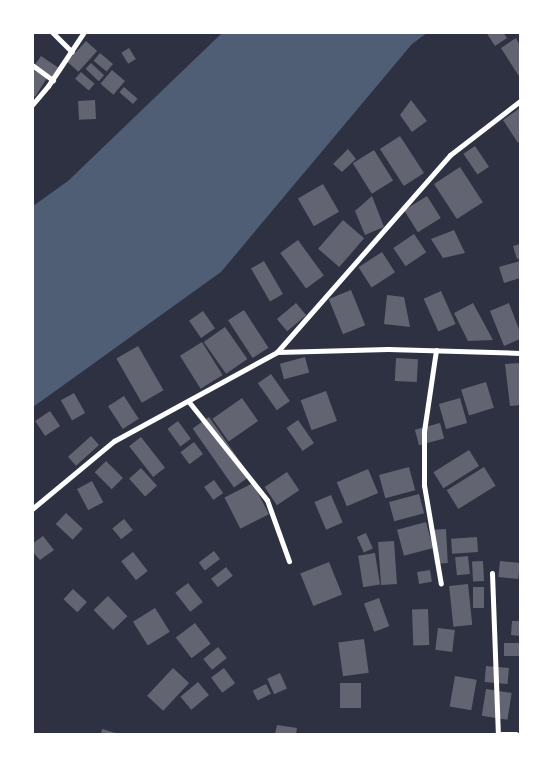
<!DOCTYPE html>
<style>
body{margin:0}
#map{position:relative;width:553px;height:767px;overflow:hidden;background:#2d3142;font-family:"Alegreya Sans",sans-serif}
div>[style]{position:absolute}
.water>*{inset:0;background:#4f5d75}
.building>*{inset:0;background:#626471;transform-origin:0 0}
.minor>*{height:5px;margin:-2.5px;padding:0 2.5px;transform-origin:2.5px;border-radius:2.5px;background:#fff}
span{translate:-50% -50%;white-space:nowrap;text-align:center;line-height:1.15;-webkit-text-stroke:4.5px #fff;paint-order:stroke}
.frame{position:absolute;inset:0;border:34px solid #fff;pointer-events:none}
</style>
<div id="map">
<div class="water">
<i style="clip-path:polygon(222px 33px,427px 33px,412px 44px,221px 272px,33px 407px,33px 206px,68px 181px)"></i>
</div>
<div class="building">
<i style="clip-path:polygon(486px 32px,503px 32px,507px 38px,495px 46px)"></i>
<i style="clip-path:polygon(516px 38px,520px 46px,520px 78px,501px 48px)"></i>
<i style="left:86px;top:41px;width:15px;height:28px;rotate:42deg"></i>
<i style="left:129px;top:48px;width:13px;height:9px;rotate:58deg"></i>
<i style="left:100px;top:53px;width:17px;height:10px;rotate:40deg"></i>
<i style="left:41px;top:56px;width:22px;height:11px;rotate:34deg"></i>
<i style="left:91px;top:63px;width:18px;height:8px;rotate:43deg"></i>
<i style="clip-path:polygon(32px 69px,47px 78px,35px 97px,32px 95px)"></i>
<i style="left:112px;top:70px;width:17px;height:18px;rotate:40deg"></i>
<i style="left:81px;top:72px;width:18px;height:9px;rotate:41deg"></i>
<i style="left:124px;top:87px;width:18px;height:7px;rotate:41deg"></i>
<i style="left:95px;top:100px;width:19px;height:17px;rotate:87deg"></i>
<i style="clip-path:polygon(411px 100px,427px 121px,412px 132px,400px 115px)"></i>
<i style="clip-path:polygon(520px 108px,520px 141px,518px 143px,503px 120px)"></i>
<i style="left:400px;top:136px;width:44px;height:24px;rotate:57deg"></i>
<i style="left:475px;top:146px;width:25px;height:14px;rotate:56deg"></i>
<i style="clip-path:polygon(348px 149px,356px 159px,342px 172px,333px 164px)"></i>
<i style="left:374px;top:150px;width:36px;height:25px;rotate:58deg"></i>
<i style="left:460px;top:167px;width:42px;height:31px;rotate:57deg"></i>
<i style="left:323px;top:184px;width:32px;height:29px;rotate:60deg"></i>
<i style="clip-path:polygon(372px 196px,384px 227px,365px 235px,355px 211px)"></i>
<i style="left:427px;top:196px;width:26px;height:27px;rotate:58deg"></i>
<i style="left:343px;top:220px;width:28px;height:38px;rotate:41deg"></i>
<i style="clip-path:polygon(454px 230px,465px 253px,443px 258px,431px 239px)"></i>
<i style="left:414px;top:234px;width:22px;height:25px;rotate:56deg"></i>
<i style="left:298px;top:240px;width:44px;height:22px;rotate:54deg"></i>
<i style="clip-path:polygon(520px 244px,520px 258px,517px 259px,513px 246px)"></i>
<i style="left:382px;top:252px;width:24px;height:28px;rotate:57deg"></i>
<i style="left:264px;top:261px;width:38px;height:15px;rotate:60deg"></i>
<i style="clip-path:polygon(520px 261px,520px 278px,504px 283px,499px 267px)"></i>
<i style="left:351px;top:290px;width:38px;height:24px;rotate:68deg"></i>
<i style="left:441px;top:291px;width:36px;height:19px;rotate:66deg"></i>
<i style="clip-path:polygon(387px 295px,404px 297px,410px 327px,384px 324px)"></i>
<i style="left:296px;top:303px;width:16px;height:25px;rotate:50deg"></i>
<i style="clip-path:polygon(473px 303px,493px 340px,468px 341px,454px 313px)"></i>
<i style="clip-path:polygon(509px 303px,520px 332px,520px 339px,504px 346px,490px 311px)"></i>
<i style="left:244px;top:310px;width:45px;height:19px;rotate:57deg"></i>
<i style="left:203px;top:311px;width:21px;height:17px;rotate:55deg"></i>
<i style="left:225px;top:327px;width:39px;height:26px;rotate:55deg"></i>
<i style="left:202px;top:342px;width:39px;height:26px;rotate:58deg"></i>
<i style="left:138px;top:346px;width:51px;height:25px;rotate:60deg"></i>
<i style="left:305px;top:357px;width:16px;height:26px;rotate:75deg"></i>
<i style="left:396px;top:358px;width:22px;height:23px;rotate:3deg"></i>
<i style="clip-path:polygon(520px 363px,520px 405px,510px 406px,505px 364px)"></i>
<i style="left:271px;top:374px;width:33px;height:16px;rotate:55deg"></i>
<i style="left:486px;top:382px;width:27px;height:26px;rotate:73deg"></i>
<i style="left:326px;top:391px;width:32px;height:27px;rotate:70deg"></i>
<i style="left:74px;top:393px;width:23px;height:15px;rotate:61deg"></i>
<i style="left:124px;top:396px;width:27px;height:19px;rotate:57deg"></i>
<i style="left:242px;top:398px;width:28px;height:36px;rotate:55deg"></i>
<i style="left:460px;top:398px;width:26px;height:22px;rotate:74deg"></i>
<i style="left:50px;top:411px;width:18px;height:18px;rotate:56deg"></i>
<i style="left:209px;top:417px;width:72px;height:20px;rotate:55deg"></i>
<i style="left:298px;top:420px;width:28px;height:14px;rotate:55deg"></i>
<i style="left:178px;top:421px;width:22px;height:13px;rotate:54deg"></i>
<i style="left:440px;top:423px;width:16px;height:26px;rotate:75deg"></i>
<i style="left:91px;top:436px;width:12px;height:31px;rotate:48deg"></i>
<i style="left:141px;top:437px;width:39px;height:15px;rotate:52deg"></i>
<i style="left:194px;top:442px;width:15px;height:17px;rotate:53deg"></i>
<i style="left:469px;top:450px;width:19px;height:42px;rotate:58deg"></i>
<i style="left:106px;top:461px;width:24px;height:16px;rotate:45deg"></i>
<i style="left:409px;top:467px;width:24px;height:31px;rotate:75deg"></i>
<i style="left:484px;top:467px;width:22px;height:44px;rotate:58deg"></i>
<i style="left:141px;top:468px;width:24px;height:16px;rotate:48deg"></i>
<i style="left:368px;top:469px;width:26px;height:34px;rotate:67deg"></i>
<i style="left:287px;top:472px;width:22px;height:27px;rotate:56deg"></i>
<i style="left:214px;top:480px;width:16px;height:12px;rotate:55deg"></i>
<i style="left:92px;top:481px;width:24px;height:17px;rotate:62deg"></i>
<i style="left:253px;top:483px;width:35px;height:32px;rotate:63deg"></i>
<i style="left:419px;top:494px;width:20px;height:31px;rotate:75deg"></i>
<i style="left:331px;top:495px;width:30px;height:18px;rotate:67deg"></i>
<i style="left:66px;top:513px;width:23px;height:15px;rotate:43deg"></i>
<i style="left:124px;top:519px;width:14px;height:15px;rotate:51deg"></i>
<i style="left:426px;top:522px;width:27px;height:30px;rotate:75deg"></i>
<i style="left:446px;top:529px;width:34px;height:13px;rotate:87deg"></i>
<i style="left:366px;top:533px;width:17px;height:10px;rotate:66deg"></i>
<i style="clip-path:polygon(43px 536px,54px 550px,40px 560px,32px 551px,32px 544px)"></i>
<i style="left:477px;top:537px;width:15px;height:26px;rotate:86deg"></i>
<i style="left:394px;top:541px;width:43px;height:16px;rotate:86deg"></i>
<i style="left:214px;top:551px;width:10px;height:19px;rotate:53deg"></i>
<i style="left:133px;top:552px;width:24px;height:15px;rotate:52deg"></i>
<i style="left:375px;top:553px;width:32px;height:17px;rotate:81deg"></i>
<i style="left:468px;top:556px;width:18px;height:13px;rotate:84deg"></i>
<i style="left:483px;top:561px;width:20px;height:11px;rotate:87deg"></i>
<i style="left:500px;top:561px;width:20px;height:16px;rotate:6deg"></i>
<i style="left:329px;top:562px;width:35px;height:31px;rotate:68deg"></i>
<i style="left:226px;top:567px;width:11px;height:19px;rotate:52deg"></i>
<i style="left:430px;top:570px;width:12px;height:13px;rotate:81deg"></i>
<i style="left:188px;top:583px;width:24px;height:16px;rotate:52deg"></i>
<i style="left:468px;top:584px;width:41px;height:19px;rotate:84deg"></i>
<i style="left:473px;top:587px;width:11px;height:21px"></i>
<i style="left:73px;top:589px;width:19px;height:14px;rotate:43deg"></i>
<i style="left:108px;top:596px;width:28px;height:20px;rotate:46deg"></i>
<i style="left:379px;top:598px;width:30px;height:16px;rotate:70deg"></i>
<i style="left:155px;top:608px;width:28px;height:26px;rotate:58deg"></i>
<i style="left:428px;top:609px;width:36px;height:16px;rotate:88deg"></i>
<i style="clip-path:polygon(512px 621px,520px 621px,520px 636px,511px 635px)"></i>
<i style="left:195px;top:623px;width:26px;height:24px;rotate:53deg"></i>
<i style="left:438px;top:628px;width:17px;height:22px;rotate:7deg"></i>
<i style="left:364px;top:639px;width:34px;height:26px;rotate:82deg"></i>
<i style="left:504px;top:643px;width:16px;height:13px"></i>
<i style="left:218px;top:647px;width:14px;height:19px;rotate:51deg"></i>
<i style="left:486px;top:666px;width:23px;height:16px;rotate:5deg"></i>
<i style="left:173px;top:668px;width:22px;height:38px;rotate:43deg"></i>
<i style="left:224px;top:668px;width:19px;height:16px;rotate:54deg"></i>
<i style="left:280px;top:673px;width:17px;height:14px;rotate:66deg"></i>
<i style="left:455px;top:676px;width:22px;height:31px;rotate:10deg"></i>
<i style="left:198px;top:682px;width:17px;height:23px;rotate:50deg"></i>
<i style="left:340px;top:683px;width:21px;height:25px"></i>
<i style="left:266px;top:684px;width:11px;height:15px;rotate:63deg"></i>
<i style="left:486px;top:689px;width:26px;height:27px;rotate:9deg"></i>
<i style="clip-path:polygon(277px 725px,297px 728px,296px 734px,275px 734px)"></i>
<i style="clip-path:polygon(102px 729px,119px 734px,101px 734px)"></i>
</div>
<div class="minor">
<i style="left:52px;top:32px;width:28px;rotate:45deg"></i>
<i style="left:32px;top:65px;width:26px;rotate:36deg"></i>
<i style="left:32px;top:105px;width:25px;rotate:-50deg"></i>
<i style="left:48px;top:86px;width:65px;rotate:-56.3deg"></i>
<i style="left:436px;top:350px;width:82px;rotate:98.4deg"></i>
<i style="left:424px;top:431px;width:54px;rotate:90deg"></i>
<i style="left:424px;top:485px;width:100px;rotate:80.3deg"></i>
<i style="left:277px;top:352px;width:262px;rotate:-48.7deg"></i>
<i style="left:450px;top:155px;width:88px;rotate:-37.6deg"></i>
<i style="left:189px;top:402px;width:125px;rotate:51.5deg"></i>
<i style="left:267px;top:500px;width:65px;rotate:70.2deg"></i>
<i style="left:32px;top:509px;width:107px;rotate:-39.7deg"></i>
<i style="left:114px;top:441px;width:186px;rotate:-28.6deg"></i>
<i style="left:277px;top:352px;width:111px;rotate:-1.5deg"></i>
<i style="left:388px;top:349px;width:132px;rotate:1.7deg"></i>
<i style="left:492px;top:573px;width:160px;rotate:87.9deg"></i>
<i style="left:498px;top:734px;width:18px"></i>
</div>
<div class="frame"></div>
</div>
